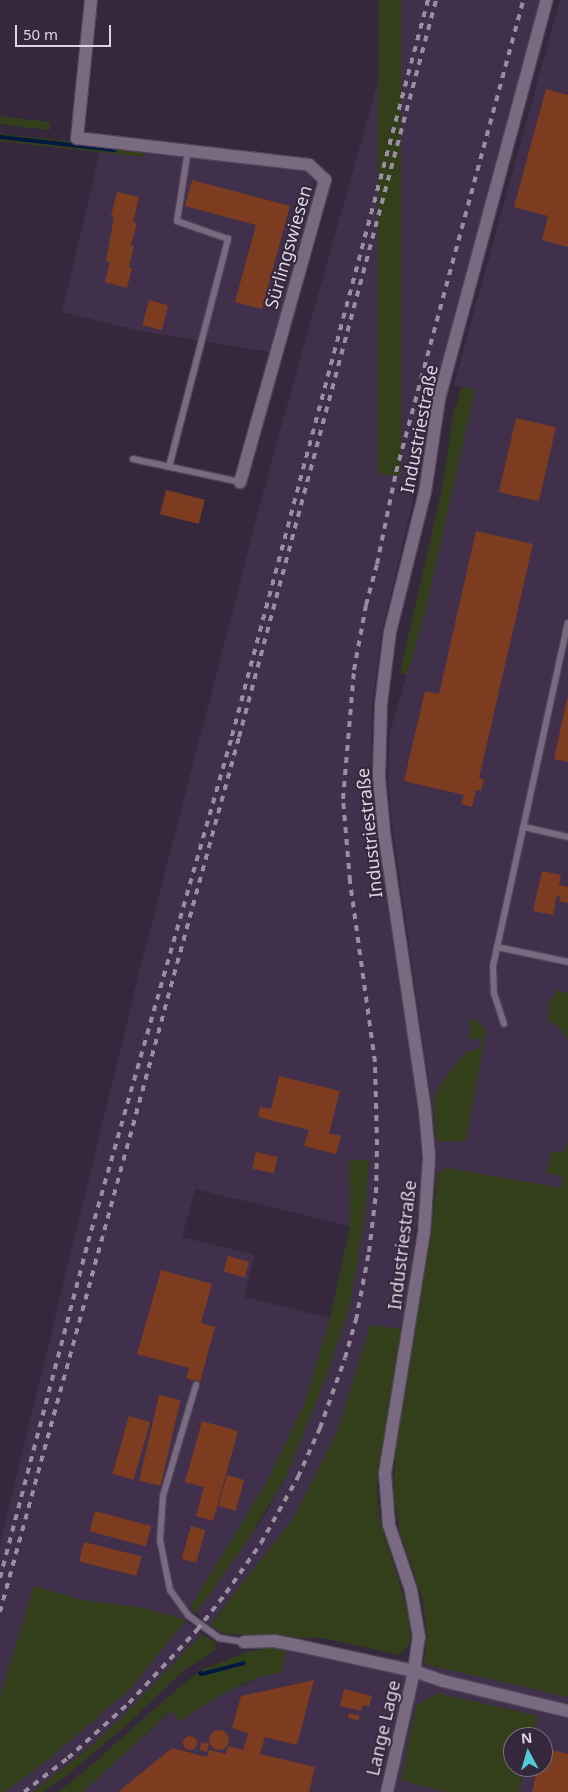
<!DOCTYPE html>
<meta charset="utf-8">
<style>
body{margin:0}
#map{position:relative;width:568px;height:1792px;overflow:hidden;background:#35283d;font-family:"Noto Sans",sans-serif}
div>[style]{position:absolute}
.built>*{inset:0;background:#41304b}
.green>*{inset:0;background:#323f1a;transform-origin:0 0}
.stream>*{height:4px;margin:-2px;padding:0 2px;transform-origin:2px;border-radius:2px;background:#011940}
.building>*{inset:0;background:#7d3b1f;transform-origin:0 0}
.round{border-radius:50%}
.roads{filter:drop-shadow(1px 0 #4f4456) drop-shadow(-1px 0 #4f4456) drop-shadow(0 1px #4f4456) drop-shadow(0 -1px #4f4456)}
.lane>*{height:6px;margin:-3px;padding:0 3px;transform-origin:3px;border-radius:3px;background:#796a82}
.street>*{height:12px;margin:-6px;padding:0 6px;transform-origin:6px;border-radius:6px;background:#796a82}
.rail>*{height:4px;margin-top:-2px;transform-origin:0;background:repeating-linear-gradient(90deg,#998fa0 0 6px,transparent 0 12px)}
span{translate:-50% -50%;white-space:nowrap;text-align:center;line-height:1.15;-webkit-text-stroke:4px #35283d;paint-order:stroke}
.street-label{font-size:18px;color:#ddd5e3}
.north{position:absolute;left:503px;top:1727px;width:50px;height:50px;box-sizing:border-box;background:#35283d;border:1px solid #786d7f;border-radius:50%;rotate:354deg;font-size:14px;font-weight:700;line-height:20px;text-align:center;color:#ddd5e3}
.north::after{content:'';display:block;margin:auto;width:18px;height:22px;background:#51ccd5;clip-path:polygon(50% 0,100% 100%,50% 72%,0 100%)}
.scale{position:absolute;left:15px;top:25px;width:96px;height:22px;box-sizing:border-box;border:2px solid #ddd5e3;border-top:0;padding-left:6px;font-size:15px;line-height:18px;white-space:nowrap;color:#ddd5e3;-webkit-text-stroke:4px #35283d;paint-order:stroke}
</style>
<div id="map">
<div class="built">
<i style="clip-path:polygon(401px 0,540px 0,432px 399px,410px 513px,382px 631px,372px 704px,371px 781px,385px 891px,420px 1122px,421px 1191px,402px 1329px,370px 1325px,337px 1432px,294px 1517px,210px 1625px,196px 1613px,263px 1518px,287px 1475px,326px 1378px,349px 1309px,364px 1224px,369px 1162px,349px 1159px,350px 1226px,195px 1189px,182px 1237px,255px 1255px,244px 1297px,330px 1318px,303px 1407px,268px 1479px,190px 1607px,194px 1611px,186px 1621px,202px 1634px,120px 1719px,90px 1747px,33px 1792px,5px 1792px,49px 1759px,130px 1689px,186px 1621px,145px 1608px,82px 1600px,34px 1587px,0 1696px,0 1544px,140px 969px,271px 463px)"></i>
<i style="clip-path:polygon(560px 0,568px 0,568px 1224px,435px 1206px,435px 1136px,432px 1106px,391px 817px,388px 781px,390px 732px,425px 613px,474px 390px,454px 385px)"></i>
<i style="clip-path:polygon(100px 152px,142px 157px,144px 153px,199px 158px,304px 171px,312px 177px,314px 189px,312px 199px,271px 352px,141px 331px,62px 312px)"></i>
<i style="clip-path:polygon(evenodd,286px 1638px,445px 1668px,568px 1697px,568px 1792px,83px 1792px,172px 1711px,221px 1695px,261px 1677px,282px 1672px,286px 1638px,513px 1737px,543px 1737px,543px 1767px,513px 1767px,513px 1737px)"></i>
</div>
<div class="green">
<i style="left:378px;top:0;width:23px;height:475px"></i>
<i style="left:0;top:116px;width:51px;height:8px;rotate:7deg"></i>
<i style="clip-path:polygon(0 134px,132px 148px,144px 153px,142px 157px,0 141px)"></i>
<i style="clip-path:polygon(462px 387px,475px 390px,425px 613px,407px 675px,400px 672px,442px 488px,453px 415px)"></i>
<i style="clip-path:polygon(557px 990px,568px 993px,568px 1041px,561px 1029px,548px 1020px,549px 1003px)"></i>
<i style="clip-path:polygon(470px 1019px,481px 1022px,486px 1033px,466px 1141px,441px 1142px,435px 1136px,434px 1099px,440px 1085px,466px 1052px,476px 1050px,480px 1047px,482px 1038px,470px 1040px)"></i>
<i style="clip-path:polygon(568px 1139px,568px 1697px,424px 1664px,427px 1636px,423px 1601px,400px 1532px,393px 1492px,396px 1443px,432px 1226px,437px 1173px,448px 1168px,561px 1188px,563px 1176px,546px 1173px,551px 1151px,564px 1153px)"></i>
<i style="clip-path:polygon(349px 1159px,369px 1161px,364px 1224px,349px 1309px,326px 1378px,287px 1475px,248px 1540px,196px 1613px,190px 1608px,268px 1479px,303px 1407px,330px 1318px,350px 1226px)"></i>
<i style="clip-path:polygon(370px 1325px,402px 1329px,378px 1472px,377px 1491px,380px 1521px,408px 1610px,411px 1638px,408px 1646px,399px 1655px,323px 1638px,285px 1638px,222px 1633px,210px 1625px,294px 1517px,337px 1432px)"></i>
<i style="clip-path:polygon(34px 1586px,83px 1600px,145px 1608px,186px 1620px,130px 1689px,49px 1759px,5px 1792px,0 1792px,0 1696px)"></i>
<i style="clip-path:polygon(202px 1634px,215px 1642px,216px 1650px,184px 1670px,128px 1724px,72px 1771px,43px 1792px,33px 1792px,90px 1747px,120px 1719px)"></i>
<i style="clip-path:polygon(270px 1647px,286px 1651px,282px 1672px,261px 1677px,243px 1684px,221px 1695px,180px 1721px,171px 1711px,83px 1792px,56px 1792px,74px 1780px,185px 1682px,206px 1668px,244px 1653px)"></i>
<i style="clip-path:polygon(438px 1693px,538px 1716px,533px 1737px,513px 1737px,513px 1767px,525px 1767px,519px 1792px,446px 1792px,401px 1780px,416px 1706px)"></i>
</div>
<div class="stream">
<i style="left:0;top:137px;width:115px;rotate:6.5deg"></i>
<i style="left:200px;top:1673px;width:2px;rotate:27deg"></i>
<i style="left:202px;top:1674px;width:43px;rotate:-14.7deg"></i>
</div>
<div class="building">
<i style="clip-path:polygon(546px 89px,568px 95px,568px 247px,542px 240px,548px 216px,514px 207px)"></i>
<i style="clip-path:polygon(192px 180px,290px 206px,262px 309px,235px 302px,256px 225px,185px 206px)"></i>
<i style="clip-path:polygon(117px 192px,139px 197px,133px 222px,137px 223px,131px 245px,134px 246px,129px 267px,132px 268px,127px 288px,105px 282px,110px 262px,106px 261px,114px 217px,111px 216px)"></i>
<i style="left:149px;top:300px;width:20px;height:26px;rotate:15deg"></i>
<i style="left:516px;top:418px;width:41px;height:76px;rotate:13deg"></i>
<i style="left:166px;top:490px;width:40px;height:25px;rotate:14deg"></i>
<i style="clip-path:polygon(476px 531px,533px 544px,479px 778px,484px 779px,481px 791px,476px 790px,472px 807px,461px 804px,464px 795px,404px 781px,425px 691px,439px 694px)"></i>
<i style="clip-path:polygon(567px 699px,568px 699px,568px 762px,554px 759px)"></i>
<i style="clip-path:polygon(542px 871px,561px 875px,559px 885px,568px 887px,568px 903px,559px 901px,560px 896px,557px 895px,553px 915px,533px 911px)"></i>
<i style="clip-path:polygon(279px 1076px,340px 1091px,329px 1133px,341px 1136px,336px 1154px,304px 1146px,309px 1130px,258px 1117px,260px 1107px,271px 1109px)"></i>
<i style="left:256px;top:1152px;width:22px;height:17px;rotate:13deg"></i>
<i style="left:228px;top:1256px;width:22px;height:16px;rotate:16deg"></i>
<i style="clip-path:polygon(161px 1270px,212px 1284px,201px 1323px,215px 1327px,200px 1382px,186px 1378px,189px 1368px,137px 1354px)"></i>
<i style="left:159px;top:1395px;width:22px;height:88px;rotate:13deg"></i>
<i style="left:129px;top:1416px;width:22px;height:60px;rotate:16deg"></i>
<i style="clip-path:polygon(202px 1421px,238px 1431px,213px 1521px,196px 1516px,204px 1487px,185px 1482px)"></i>
<i style="left:227px;top:1475px;width:18px;height:32px;rotate:16deg"></i>
<i style="left:95px;top:1511px;width:58px;height:21px;rotate:15deg"></i>
<i style="left:191px;top:1526px;width:15px;height:34px;rotate:16deg"></i>
<i style="left:84px;top:1542px;width:59px;height:20px;rotate:14deg"></i>
<i style="clip-path:polygon(314px 1680px,297px 1745px,265px 1737px,260px 1754px,315px 1767px,309px 1792px,118px 1792px,172px 1748px,207px 1757px,209px 1750px,226px 1754px,228px 1746px,243px 1750px,248px 1733px,232px 1728px,241px 1696px)"></i>
<i style="clip-path:polygon(344px 1689px,372px 1696px,369px 1707px,363px 1705px,361px 1711px,340px 1706px)"></i>
<i style="left:349px;top:1713px;width:11px;height:5px;rotate:15deg"></i>
<i class="round" style="left:209px;top:1730px;width:20px;height:20px"></i>
<i class="round" style="left:183px;top:1736px;width:14px;height:14px"></i>
<i style="clip-path:polygon(201px 1742px,209px 1744px,207px 1752px,200px 1750px)"></i>
<i style="clip-path:polygon(543px 1748px,568px 1754px,568px 1792px,532px 1792px,538px 1767px,543px 1767px)"></i>
</div>
<div class="roads">
<div class="lane">
<i style="left:133px;top:459px;width:109px;rotate:12.1deg"></i>
<i style="left:169px;top:467px;width:236px;rotate:-75.5deg"></i>
<i style="left:228px;top:239px;width:54px;rotate:-160.6deg"></i>
<i style="left:177px;top:221px;width:72px;rotate:-81.2deg"></i>
<i style="left:524px;top:827px;width:45px;rotate:12.8deg"></i>
<i style="left:497px;top:947px;width:73px;rotate:11.9deg"></i>
<i style="left:504px;top:1024px;width:32px;rotate:-108deg"></i>
<i style="left:494px;top:994px;width:28px;rotate:-92deg"></i>
<i style="left:493px;top:966px;width:351px;rotate:-77.7deg"></i>
<i style="left:196px;top:1385px;width:116px;rotate:106.6deg"></i>
<i style="left:163px;top:1496px;width:44px;rotate:93.9deg"></i>
<i style="left:160px;top:1540px;width:51px;rotate:78.7deg"></i>
<i style="left:170px;top:1590px;width:32px;rotate:54deg"></i>
<i style="left:189px;top:1616px;width:37px;rotate:36deg"></i>
<i style="left:219px;top:1638px;width:25px;rotate:9deg"></i>
</div>
<div class="street">
<i style="left:91px;top:0;width:139px;rotate:95.8deg"></i>
<i style="left:77px;top:138px;width:234px;rotate:6.6deg"></i>
<i style="left:309px;top:165px;width:22px;rotate:43deg"></i>
<i style="left:325px;top:180px;width:314px;rotate:105.7deg"></i>
<i style="left:244px;top:1642px;width:30px;rotate:-2deg"></i>
<i style="left:274px;top:1641px;width:26px;rotate:11deg"></i>
<i style="left:300px;top:1646px;width:117px;rotate:12.4deg"></i>
<i style="left:414px;top:1671px;width:31px;rotate:19deg"></i>
<i style="left:443px;top:1681px;width:129px;rotate:13.5deg"></i>
<i style="left:387px;top:1792px;width:124px;rotate:-77.4deg"></i>
<i style="left:414px;top:1671px;width:34px;rotate:-82deg"></i>
<i style="left:419px;top:1637px;width:48px;rotate:-99.7deg"></i>
<i style="left:411px;top:1590px;width:69px;rotate:-108.7deg"></i>
<i style="left:389px;top:1525px;width:52px;rotate:-94.4deg"></i>
<i style="left:385px;top:1473px;width:243px;rotate:-80.8deg"></i>
<i style="left:424px;top:1233px;width:76px;rotate:-86.2deg"></i>
<i style="left:429px;top:1157px;width:47px;rotate:-94.9deg"></i>
<i style="left:425px;top:1110px;width:282px;rotate:-98.4deg"></i>
<i style="left:384px;top:831px;width:54px;rotate:-95.3deg"></i>
<i style="left:379px;top:777px;width:73px;rotate:-88.4deg"></i>
<i style="left:381px;top:704px;width:73px;rotate:-82.9deg"></i>
<i style="left:390px;top:632px;width:144px;rotate:-76deg"></i>
<i style="left:425px;top:492px;width:94px;rotate:-81.4deg"></i>
<i style="left:439px;top:399px;width:413px;rotate:-74.9deg"></i>
</div>
</div>
<div class="rail">
<i style="left:0;top:1578px;width:347px;rotate:-75.3deg"></i>
<i style="left:88px;top:1242px;width:526px;rotate:-74.11deg"></i>
<i style="left:232px;top:736px;width:762px;rotate:-75.09deg"></i>
<i style="left:0;top:1612px;width:907px;rotate:-74.72deg"></i>
<i style="left:239px;top:737px;width:763px;rotate:-75.03deg"></i>
<i style="left:24px;top:1792px;width:56px;rotate:-37.7deg"></i>
<i style="left:68px;top:1758px;width:82px;rotate:-42deg"></i>
<i style="left:129px;top:1703px;width:100px;rotate:-47deg"></i>
<i style="left:197px;top:1630px;width:47px;rotate:-51.9deg"></i>
<i style="left:226px;top:1593px;width:61px;rotate:-55deg"></i>
<i style="left:261px;top:1543px;width:76px;rotate:-60.7deg"></i>
<i style="left:298px;top:1477px;width:54px;rotate:-65.8deg"></i>
<i style="left:320px;top:1428px;width:74px;rotate:-70.3deg"></i>
<i style="left:345px;top:1358px;width:40px;rotate:-74deg"></i>
<i style="left:356px;top:1320px;width:69px;rotate:-79.2deg"></i>
<i style="left:369px;top:1252px;width:59px;rotate:-83.2deg"></i>
<i style="left:376px;top:1193px;width:48px;rotate:-88.8deg"></i>
<i style="left:377px;top:1145px;width:83px;rotate:-91.4deg"></i>
<i style="left:375px;top:1062px;width:183px;rotate:-97.9deg"></i>
<i style="left:350px;top:881px;width:82px;rotate:-94.9deg"></i>
<i style="left:343px;top:799px;width:129px;rotate:-85.1deg"></i>
<i style="left:354px;top:670px;width:66px;rotate:-79.5deg"></i>
<i style="left:366px;top:605px;width:42px;rotate:-75deg"></i>
<i style="left:377px;top:564px;width:94px;rotate:-78.3deg"></i>
<i style="left:396px;top:472px;width:489px;rotate:-74.9deg"></i>
</div>
<div class="street-label">
<span style="left:288px;top:247px;rotate:-74deg">Sürlingswiesen</span>
<span style="left:419px;top:429px;rotate:-79deg">Industriestraße</span>
<span style="left:369px;top:833px;rotate:-96deg">Industriestraße</span>
<span style="left:402px;top:1245px;rotate:-83deg">Industriestraße</span>
<span style="left:383px;top:1728px;rotate:-77deg">Lange Lage</span>
</div>
<div class="north">N</div>
<div class="scale">50 m</div>
</div>
